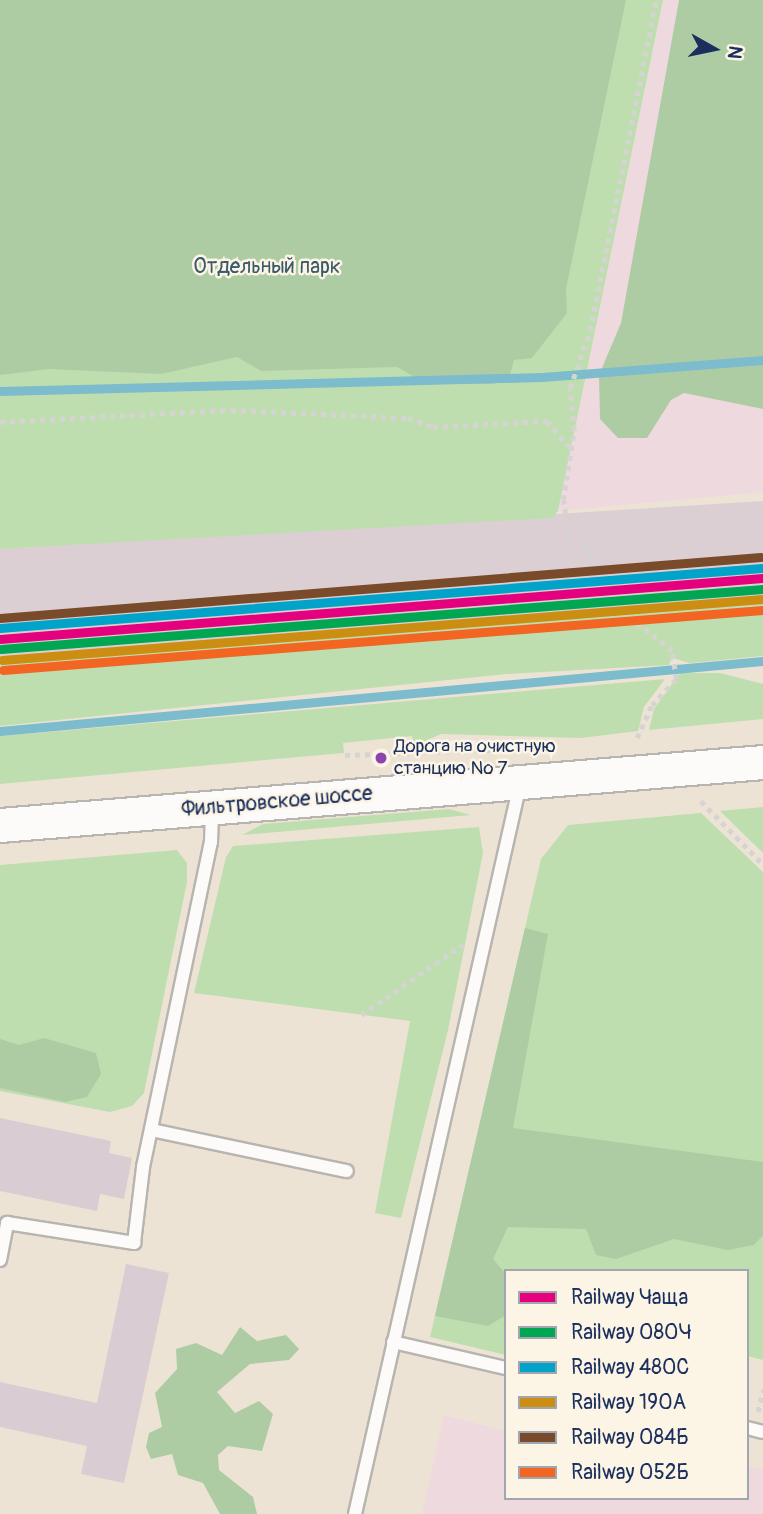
<!DOCTYPE html>
<meta charset="utf-8">
<style>
body{margin:0}
#map{position:relative;width:763px;height:1514px;overflow:hidden;background:#ede3d5;font-family:Pangolin,sans-serif}
div>[style]{position:absolute}
.built>*{inset:0;background:#eed9df}
.industrial>*{inset:0;background:#dbcfd4}
.green>*{inset:0;background:#bfdeaf}
.forest>*{inset:0;background:#aecca3}
.stream>*{height:9px;margin:-4.5px;padding:0 4.5px;transform-origin:4.5px;border-radius:4.5px;background:#7cbccd}
.building>*{inset:0;background:#d9cdd3}
.path>*{height:4.5px;margin-top:-2.25px;transform-origin:0;background:repeating-linear-gradient(90deg,#d5d4d3 0 5px,transparent 0 10px)}
.roads{filter:drop-shadow(2px 0 #b8b4af) drop-shadow(-2px 0 #b8b4af) drop-shadow(0 2px #b8b4af) drop-shadow(0 -2px #b8b4af)}
.service>*{height:12px;margin:-6px;padding:0 6px;transform-origin:6px;border-radius:6px;background:#fcfbf9}
.secondary>*{height:33px;margin:-16.5px;padding:0 16.5px;transform-origin:16.5px;border-radius:16.5px;background:#fcfbf9}
.rail-1>*{height:9px;margin:-4.5px;padding:0 4.5px;transform-origin:4.5px;border-radius:4.5px;background:#e5007d}
.rail-2>*{height:9px;margin:-4.5px;padding:0 4.5px;transform-origin:4.5px;border-radius:4.5px;background:#00a651}
.rail-3>*{height:9px;margin:-4.5px;padding:0 4.5px;transform-origin:4.5px;border-radius:4.5px;background:#01a3c8}
.rail-4>*{height:9px;margin:-4.5px;padding:0 4.5px;transform-origin:4.5px;border-radius:4.5px;background:#cb8e13}
.rail-5>*{height:9px;margin:-4.5px;padding:0 4.5px;transform-origin:4.5px;border-radius:4.5px;background:#7a4b2a}
.rail-6>*{height:9px;margin:-4.5px;padding:0 4.5px;transform-origin:4.5px;border-radius:4.5px;background:#f26522}
.dots>*{width:19px;height:19px;translate:-50% -50%;box-sizing:border-box;border:4px solid #fcf5e5;border-radius:50%}
span{translate:-50% -50%;white-space:nowrap;text-align:center;line-height:1.15;-webkit-text-stroke:5px #fcf5e5;paint-order:stroke}
.bus-label{font-size:19px;color:#1b2f5e}
.left{translate:0 -50%;text-align:left}
.park-label{font-size:21px;color:#3a5a6a}
.street-label{font-size:21px;color:#1b2f5e}
.legend{position:absolute;left:504px;top:1269px;width:245px;height:231px;box-sizing:border-box;background:#fcf5e5;border:2px solid #a2a6af;margin:0;padding:9px 12px;list-style:none;font-size:21px;color:#1b2f5e}
.legend li{display:flex;align-items:center;gap:14px;height:35px}
.legend b{width:35px;border:2px solid #a2a6af}
.north{position:absolute;left:679px;top:14px;width:70px;height:70px;-webkit-text-stroke:5px #fcf5e5;paint-order:stroke;rotate:99deg;font-size:19px;font-weight:700;line-height:28px;text-align:center;color:#1b2f5e}
.north::after{content:'';display:block;margin:auto;width:24px;height:32px;background:#1b2f5e;clip-path:polygon(50% 0,100% 100%,50% 72%,0 100%)}
</style>
<div id="map">
<div class="built">
<i style="clip-path:polygon(663px 0,763px 0,763px 492px,558px 511px)"></i>
<i style="clip-path:polygon(444px 1415px,506px 1431px,506px 1498px,747px 1498px,747px 1466px,763px 1470px,763px 1514px,422px 1514px)"></i>
</div>
<div class="industrial">
<i style="clip-path:polygon(763px 501px,763px 637px,242px 641px,0 663px,0 549px)"></i>
</div>
<div class="green">
<i style="clip-path:polygon(0 0,663px 0,558px 511px,552px 518px,0 549px)"></i>
<i style="clip-path:polygon(763px 595px,763px 656px,690px 663px,672px 658px,669px 665px,507px 674px,0 726px,0 663px,407px 632px)"></i>
<i style="clip-path:polygon(680px 673px,720px 673px,763px 684px,763px 719px,649px 730px,654px 709px)"></i>
<i style="clip-path:polygon(665px 679px,644px 707px,638px 731px,581px 738px,441px 734px,414px 746px,412px 736px,343px 743px,344px 753px,0 784px,0 736px)"></i>
<i style="clip-path:polygon(763px 807px,763px 853px,720px 811px)"></i>
<i style="clip-path:polygon(449px 809px,471px 815px,242px 835px,263px 824px)"></i>
<i style="clip-path:polygon(701px 813px,763px 872px,763px 1360px,747px 1356px,747px 1271px,506px 1271px,506px 1355px,430px 1337px,541px 859px,568px 825px)"></i>
<i style="clip-path:polygon(479px 827px,483px 853px,448px 1030px,401px 1218px,375px 1213px,410px 1021px,194px 993px,226px 857px,233px 846px)"></i>
<i style="clip-path:polygon(177px 850px,187px 863px,187px 882px,144px 1093px,132px 1106px,110px 1112px,0 1091px,0 865px)"></i>
</div>
<div class="forest">
<i style="clip-path:polygon(0 0,626px 0,566px 289px,567px 313px,532px 358px,514px 360px,510px 375px,494px 384px,427px 384px,397px 367px,261px 371px,237px 357px,161px 374px,49px 369px,0 375px)"></i>
<i style="clip-path:polygon(679px 0,763px 0,763px 409px,684px 393px,671px 400px,647px 438px,618px 438px,600px 419px,599px 375px,621px 323px)"></i>
<i style="clip-path:polygon(525px 928px,548px 934px,513px 1128px,763px 1162px,763px 1235px,754px 1245px,728px 1250px,674px 1239px,616px 1259px,596px 1255px,586px 1229px,508px 1227px,493px 1259px,506px 1274px,506px 1315px,488px 1326px,435px 1316px)"></i>
<i style="clip-path:polygon(44px 1038px,96px 1053px,101px 1074px,87px 1097px,65px 1102px,0 1088px,0 1039px,19px 1045px)"></i>
<i style="clip-path:polygon(240px 1327px,257px 1341px,286px 1335px,299px 1349px,289px 1360px,250px 1364px,217px 1392px,235px 1413px,259px 1401px,273px 1414px,262px 1451px,228px 1446px,218px 1455px,219px 1470px,253px 1497px,257px 1514px,220px 1514px,203px 1483px,178px 1475px,172px 1454px,151px 1459px,146px 1447px,149px 1433px,162px 1427px,155px 1393px,177px 1369px,176px 1349px,196px 1343px,222px 1355px)"></i>
</div>
<div class="stream">
<i style="left:0;top:391px;width:542px;rotate:-1.48deg"></i>
<i style="left:542px;top:377px;width:222px;rotate:-4.4deg"></i>
<i style="left:0;top:731px;width:766px;rotate:-5.24deg"></i>
</div>
<div class="building">
<i style="clip-path:polygon(0 1118px,111px 1141px,109px 1153px,132px 1158px,124px 1199px,100px 1194px,97px 1211px,0 1191px)"></i>
<i style="clip-path:polygon(126px 1264px,169px 1273px,124px 1483px,81px 1474px,87px 1446px,0 1427px,0 1382px,97px 1403px)"></i>
</div>
<div class="path">
<i style="left:0;top:422px;width:231px;rotate:-3deg"></i>
<i style="left:231px;top:410px;width:177px;rotate:2.6deg"></i>
<i style="left:408px;top:418px;width:27px;rotate:20deg"></i>
<i style="left:433px;top:427px;width:114px;rotate:-3deg"></i>
<i style="left:547px;top:421px;width:35px;rotate:49deg"></i>
<i style="left:637px;top:738px;width:36px;rotate:-66deg"></i>
<i style="left:652px;top:705px;width:35px;rotate:-47deg"></i>
<i style="left:676px;top:679px;width:28px;rotate:-98deg"></i>
<i style="left:672px;top:651px;width:75px;rotate:-141.5deg"></i>
<i style="left:613px;top:604px;width:62px;rotate:-114.9deg"></i>
<i style="left:587px;top:548px;width:24px;rotate:-144deg"></i>
<i style="left:568px;top:534px;width:34px;rotate:-98deg"></i>
<i style="left:563px;top:500px;width:70px;rotate:-80.9deg"></i>
<i style="left:574px;top:431px;width:43px;rotate:-95.3deg"></i>
<i style="left:570px;top:388px;width:60px;rotate:-70.7deg"></i>
<i style="left:590px;top:331px;width:338px;rotate:-78.7deg"></i>
<i style="left:345px;top:755px;width:145px;rotate:-2deg"></i>
<i style="left:701px;top:801px;width:88px;rotate:45.5deg"></i>
<i style="left:361px;top:1015px;width:124px;rotate:-34.8deg"></i>
<i style="left:758px;top:1412px;width:23px;rotate:-77deg"></i>
</div>
<div class="roads">
<div class="service">
<i style="left:152px;top:1130px;width:199px;rotate:11.9deg"></i>
<i style="left:0;top:1260px;width:38px;rotate:-79deg"></i>
<i style="left:7px;top:1223px;width:129px;rotate:8.9deg"></i>
<i style="left:134px;top:1243px;width:77px;rotate:-83.2deg"></i>
<i style="left:143px;top:1167px;width:332px;rotate:-78.2deg"></i>
<i style="left:211px;top:842px;width:33px;rotate:-88deg"></i>
<i style="left:393px;top:1342px;width:116px;rotate:13deg"></i>
<i style="left:747px;top:1428px;width:16px;rotate:14deg"></i>
<i style="left:355px;top:1514px;width:748px;rotate:-77.26deg"></i>
</div>
<div class="secondary">
<i style="left:0;top:825px;width:766px;rotate:-4.72deg"></i>
</div>
</div>
<div class="rail-1">
<i style="left:0;top:639px;width:765px;rotate:-4.57deg"></i>
</div>
<div class="rail-2">
<i style="left:1px;top:649px;width:764px;rotate:-4.5deg"></i>
</div>
<div class="rail-3">
<i style="left:0;top:628px;width:764px;rotate:-4.5deg"></i>
</div>
<div class="rail-4">
<i style="left:2px;top:660px;width:763px;rotate:-4.58deg"></i>
</div>
<div class="rail-5">
<i style="left:0;top:618px;width:763px;rotate:-4.58deg"></i>
</div>
<div class="rail-6">
<i style="left:3px;top:670px;width:762px;rotate:-4.51deg"></i>
</div>
<div class="dots">
<i style="left:381px;top:758px;background:#8e44ad"></i>
</div>
<div class="bus-label">
<span class="left" style="left:394px;top:758px">Дорога на очистную<br>станцию № 7</span>
</div>
<div class="park-label">
<span style="left:267px;top:267px">Отдельный парк</span>
</div>
<div class="street-label">
<span style="left:277px;top:802px;rotate:-5deg">Фильтровское шоссе</span>
</div>
<ul class="legend">
<li><b style="height:9px;background:#e5007d"></b>Railway Чаща</li>
<li><b style="height:9px;background:#00a651"></b>Railway 080Ч</li>
<li><b style="height:9px;background:#01a3c8"></b>Railway 480С</li>
<li><b style="height:9px;background:#cb8e13"></b>Railway 190А</li>
<li><b style="height:9px;background:#7a4b2a"></b>Railway 084Б</li>
<li><b style="height:9px;background:#f26522"></b>Railway 052Б</li>
</ul>
<div class="north">N</div>
</div>
